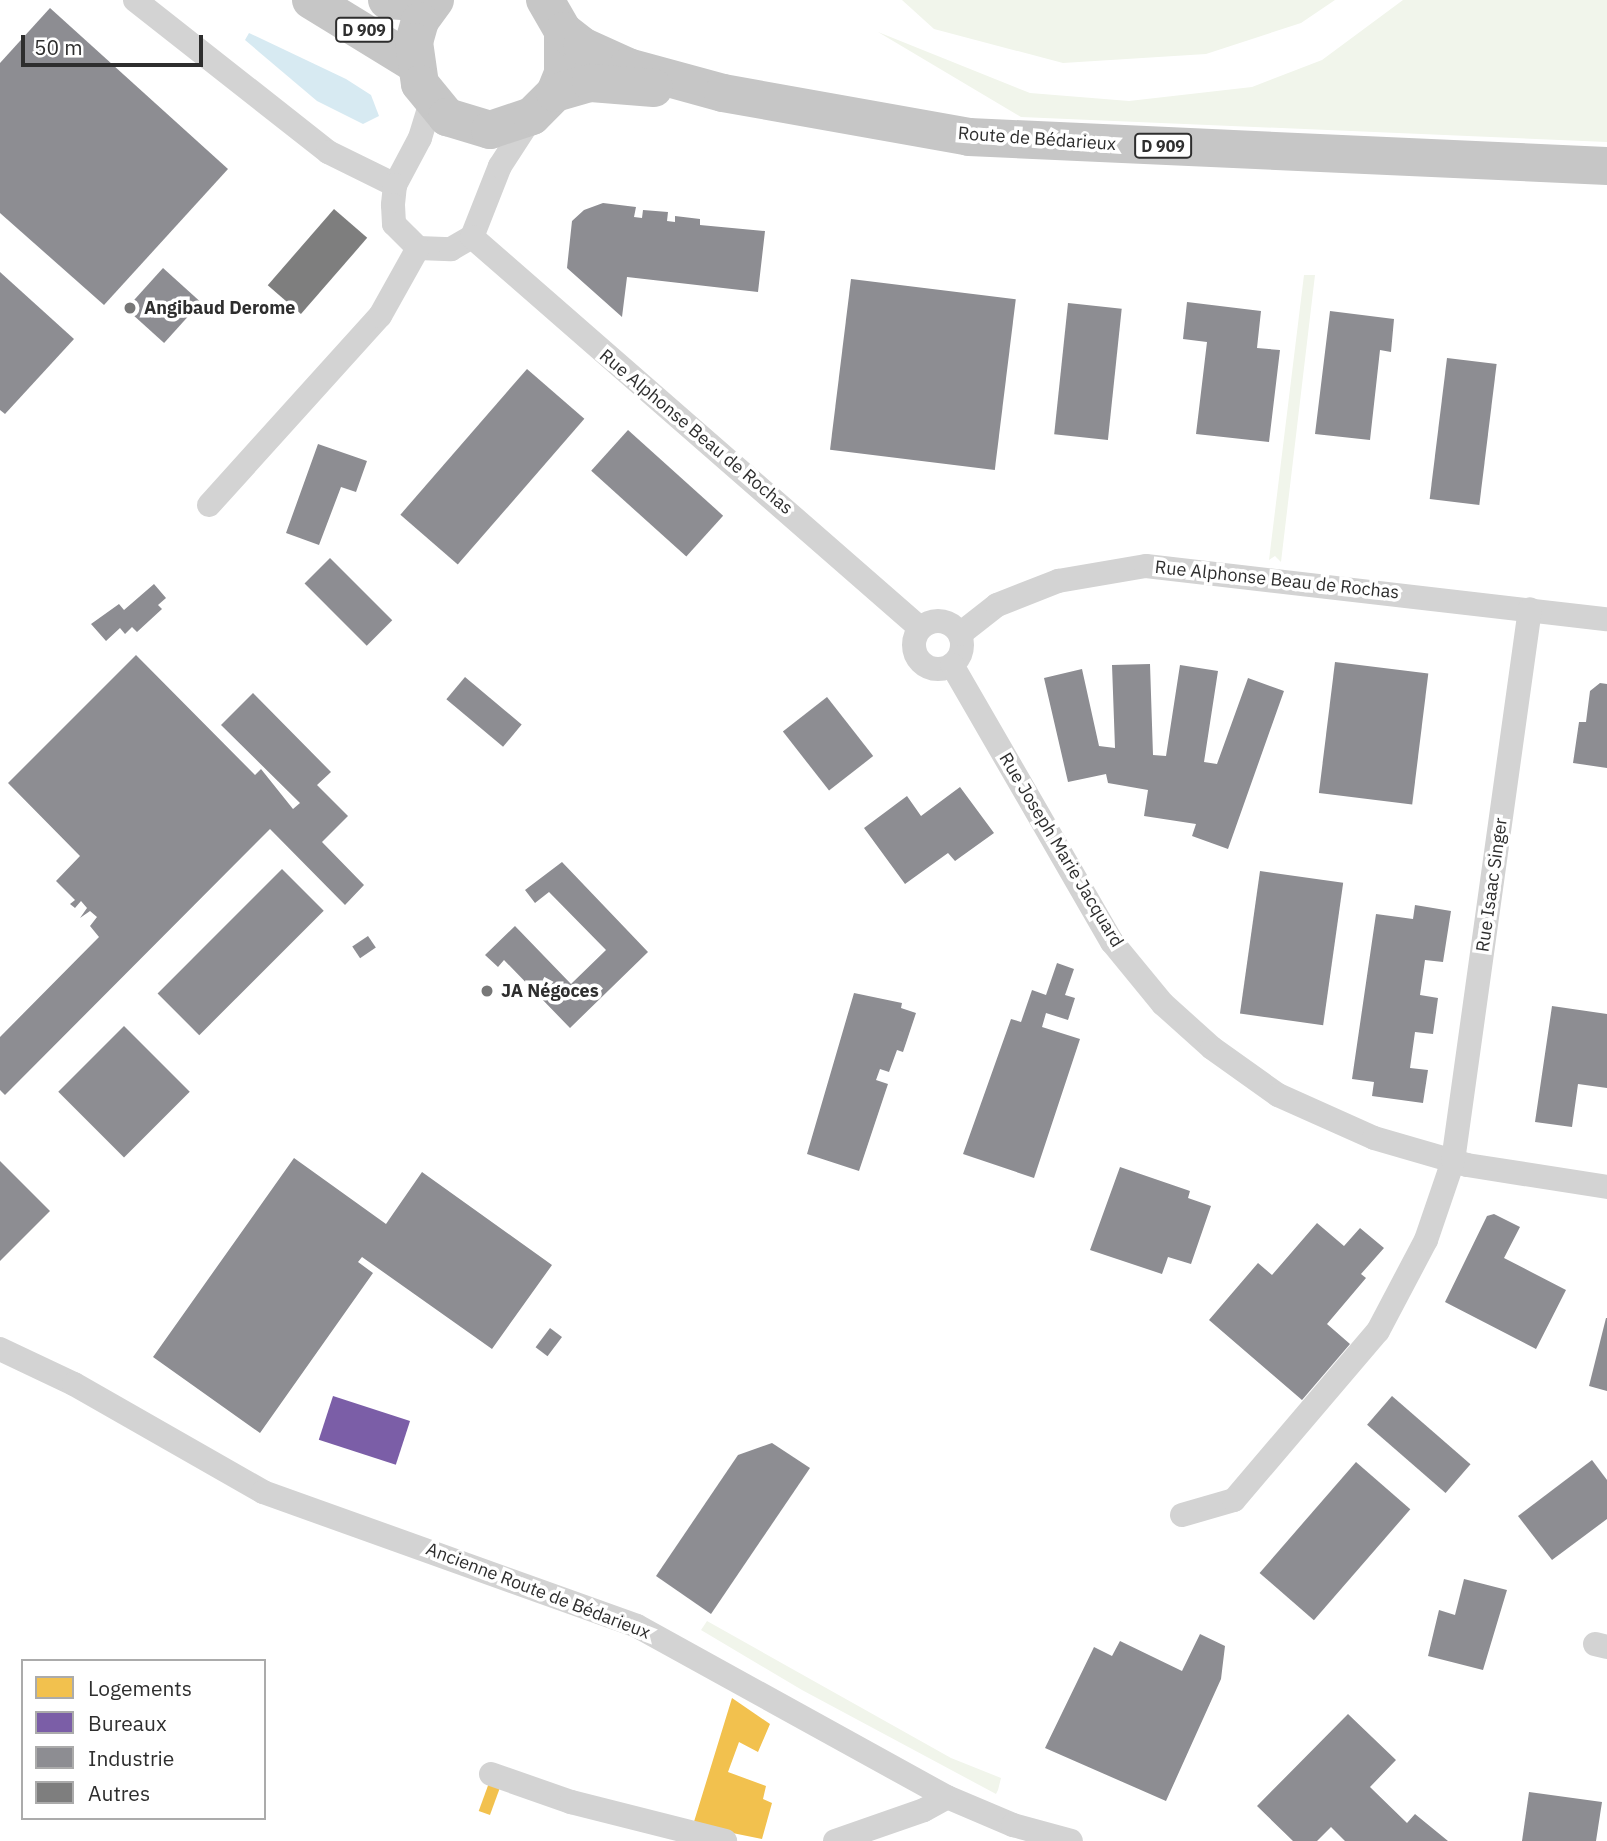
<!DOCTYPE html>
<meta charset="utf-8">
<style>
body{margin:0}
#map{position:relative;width:1607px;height:1841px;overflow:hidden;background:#fff;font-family:"IBM Plex Sans",sans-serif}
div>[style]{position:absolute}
.green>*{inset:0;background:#f1f5eb}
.water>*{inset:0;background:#d7eaf2}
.homes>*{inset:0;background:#f2c14e;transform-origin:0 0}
.offices>*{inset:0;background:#7b5ea7;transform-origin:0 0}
.industry>*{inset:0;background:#8d8d92;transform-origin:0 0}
.building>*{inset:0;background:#7e7e7e;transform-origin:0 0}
.street>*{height:24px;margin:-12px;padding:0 12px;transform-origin:12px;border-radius:12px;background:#d3d3d3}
.street>.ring{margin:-12px;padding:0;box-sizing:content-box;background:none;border:24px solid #d3d3d3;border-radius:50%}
.primary>*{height:38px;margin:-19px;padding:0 19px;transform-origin:19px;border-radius:19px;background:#c6c6c6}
.dots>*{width:19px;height:19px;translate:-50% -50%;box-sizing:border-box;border:4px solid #fff;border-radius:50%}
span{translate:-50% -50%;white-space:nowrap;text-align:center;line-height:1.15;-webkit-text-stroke:7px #fff;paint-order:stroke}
.shield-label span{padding:2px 5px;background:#fff;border:2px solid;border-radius:5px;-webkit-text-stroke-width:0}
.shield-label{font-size:16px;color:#2e2e2e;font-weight:700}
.street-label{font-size:18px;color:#2e2e2e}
.poi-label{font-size:18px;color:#2e2e2e;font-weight:700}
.left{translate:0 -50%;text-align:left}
.legend{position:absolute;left:21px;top:1659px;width:245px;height:161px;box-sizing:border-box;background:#fff;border:2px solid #ababab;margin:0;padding:9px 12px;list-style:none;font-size:21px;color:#2e2e2e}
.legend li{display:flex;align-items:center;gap:14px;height:35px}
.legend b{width:35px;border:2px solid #ababab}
.scale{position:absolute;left:21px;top:35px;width:182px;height:32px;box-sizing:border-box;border:4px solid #2e2e2e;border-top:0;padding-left:9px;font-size:21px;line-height:24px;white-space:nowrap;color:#2e2e2e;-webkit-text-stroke:5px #fff;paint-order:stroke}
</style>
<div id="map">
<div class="green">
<i style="clip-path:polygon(902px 0,1335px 0,1301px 23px,1206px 54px,1063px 63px,934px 29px)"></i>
<i style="clip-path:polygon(1403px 0,1607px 0,1607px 142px,1021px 117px,878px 32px,1030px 93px,1129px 101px,1252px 87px,1322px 60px)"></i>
<i style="clip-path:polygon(1304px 275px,1315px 275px,1281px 562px,1275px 556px,1269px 560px)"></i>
<i style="clip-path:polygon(707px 1621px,951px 1758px,1001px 1778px,998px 1790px,996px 1794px,802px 1690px,701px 1630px)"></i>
</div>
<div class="water">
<i style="clip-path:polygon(249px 33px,346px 79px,371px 95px,379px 116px,363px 124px,317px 101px,245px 40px)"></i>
</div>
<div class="homes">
<i style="clip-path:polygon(732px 1698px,770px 1724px,758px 1752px,739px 1742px,728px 1772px,766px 1786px,763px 1799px,772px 1803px,762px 1839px,693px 1825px)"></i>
<i style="left:490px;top:1780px;width:12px;height:33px;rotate:20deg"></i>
</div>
<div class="offices">
<i style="left:333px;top:1396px;width:81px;height:46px;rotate:18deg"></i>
</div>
<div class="industry">
<i style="clip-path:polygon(50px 8px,228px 169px,104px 305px,0 213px,0 63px)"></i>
<i style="clip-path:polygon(603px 203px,636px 207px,634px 217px,642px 218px,643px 210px,668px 212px,667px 221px,675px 222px,675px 216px,700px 219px,700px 225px,765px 231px,758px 292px,627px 277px,622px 317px,567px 268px,572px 221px,584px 210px)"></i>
<i style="left:163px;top:268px;width:51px;height:55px;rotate:42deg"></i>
<i style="clip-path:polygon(0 272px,74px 339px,5px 414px,0 410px)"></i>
<i style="left:851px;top:279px;width:166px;height:172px;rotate:7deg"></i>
<i style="clip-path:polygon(1187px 302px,1261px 311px,1257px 348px,1280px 350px,1269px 442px,1196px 434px,1207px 342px,1183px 339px)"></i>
<i style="left:1068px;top:303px;width:54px;height:132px;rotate:6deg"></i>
<i style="clip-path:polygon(1330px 311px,1394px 319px,1391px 352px,1380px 350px,1370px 440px,1315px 434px)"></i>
<i style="left:1447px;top:358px;width:50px;height:142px;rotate:7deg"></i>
<i style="left:527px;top:369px;width:76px;height:193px;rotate:41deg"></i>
<i style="left:628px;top:430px;width:128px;height:55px;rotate:42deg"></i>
<i style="clip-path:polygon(318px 444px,367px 461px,356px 492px,341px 487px,319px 545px,286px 533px)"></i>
<i style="left:330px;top:558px;width:88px;height:36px;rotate:45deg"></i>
<i style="clip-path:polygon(154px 584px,166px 598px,158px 605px,162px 609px,137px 632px,132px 627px,125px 634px,120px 628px,106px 641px,91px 624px,119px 604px,124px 610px)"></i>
<i style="clip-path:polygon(136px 655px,255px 775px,261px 769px,293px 809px,300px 803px,221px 725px,253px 693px,331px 772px,317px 785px,348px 816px,322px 842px,364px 885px,345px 905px,270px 829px,5px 1095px,0 1090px,0 1037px,99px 937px,90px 926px,97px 917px,90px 911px,80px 918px,87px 908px,81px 901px,75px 908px,70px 904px,75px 900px,56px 881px,80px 856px,8px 783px)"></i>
<i style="left:1335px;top:662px;width:94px;height:132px;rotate:7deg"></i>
<i style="clip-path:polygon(1150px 664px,1153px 755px,1166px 756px,1180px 665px,1218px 671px,1204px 762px,1217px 764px,1248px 678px,1284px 691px,1228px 849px,1192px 836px,1196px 824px,1144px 816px,1148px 790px,1108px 783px,1106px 774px,1068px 782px,1044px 678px,1082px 669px,1099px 746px,1115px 748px,1112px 665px)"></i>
<i style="left:465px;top:677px;width:74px;height:29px;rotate:40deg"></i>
<i style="clip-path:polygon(1600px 683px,1607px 684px,1607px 768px,1573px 763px,1579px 722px,1586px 722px,1590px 691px)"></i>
<i style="left:827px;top:697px;width:75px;height:56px;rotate:52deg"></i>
<i style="clip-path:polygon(960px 787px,994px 833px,955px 861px,948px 853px,905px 884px,864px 828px,907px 796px,921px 816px)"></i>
<i style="clip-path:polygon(562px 862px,648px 952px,570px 1028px,504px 960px,498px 967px,485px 955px,515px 926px,571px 984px,606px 950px,549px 892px,535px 903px,525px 890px)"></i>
<i style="left:282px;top:869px;width:59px;height:176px;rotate:45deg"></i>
<i style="left:1260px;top:871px;width:84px;height:144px;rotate:8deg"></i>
<i style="clip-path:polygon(1415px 905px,1451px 911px,1443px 962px,1425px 960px,1420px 995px,1438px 998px,1433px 1034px,1415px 1032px,1410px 1068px,1428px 1070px,1423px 1103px,1372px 1096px,1374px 1082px,1352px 1079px,1376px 914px,1413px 919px)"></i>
<i style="left:368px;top:936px;width:14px;height:19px;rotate:56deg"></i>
<i style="clip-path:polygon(1057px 963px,1074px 969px,1065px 995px,1075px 998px,1068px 1020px,1046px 1013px,1042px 1027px,1080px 1039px,1034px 1178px,963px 1154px,1011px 1019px,1021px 1022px,1032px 990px,1046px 995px)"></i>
<i style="clip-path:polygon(854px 993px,902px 1003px,901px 1008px,916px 1013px,903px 1052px,897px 1050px,889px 1072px,880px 1069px,876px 1080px,888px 1084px,859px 1171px,807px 1154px)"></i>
<i style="clip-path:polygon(1552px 1006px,1607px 1014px,1607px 1088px,1578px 1084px,1572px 1127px,1535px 1122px)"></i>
<i style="left:124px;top:1026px;width:93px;height:93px;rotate:45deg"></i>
<i style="clip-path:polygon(294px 1158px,386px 1224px,422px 1172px,552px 1265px,492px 1349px,362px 1257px,358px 1262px,373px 1273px,260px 1433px,153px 1357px)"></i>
<i style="clip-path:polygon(0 1161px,50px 1211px,0 1261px)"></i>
<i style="clip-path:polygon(1120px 1167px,1190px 1191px,1188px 1198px,1211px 1206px,1191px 1264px,1168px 1257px,1162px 1274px,1090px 1250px)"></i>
<i style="clip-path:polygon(1494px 1214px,1520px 1227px,1504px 1258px,1566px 1290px,1536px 1349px,1445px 1302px,1487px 1216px)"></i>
<i style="clip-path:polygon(1317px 1223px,1344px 1246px,1360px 1228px,1384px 1248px,1361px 1274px,1366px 1278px,1327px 1324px,1350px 1344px,1302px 1400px,1209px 1320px,1258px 1263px,1272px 1275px)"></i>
<i style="clip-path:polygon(1606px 1318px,1607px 1318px,1607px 1391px,1589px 1386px)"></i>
<i style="left:550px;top:1328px;width:15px;height:24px;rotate:37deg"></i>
<i style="left:1392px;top:1396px;width:104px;height:38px;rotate:41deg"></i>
<i style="clip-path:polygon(772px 1443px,810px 1468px,711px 1614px,656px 1576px,738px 1455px)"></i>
<i style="clip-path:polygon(1592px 1460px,1607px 1480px,1607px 1519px,1552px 1560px,1518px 1516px)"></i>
<i style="left:1356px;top:1462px;width:72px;height:147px;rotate:41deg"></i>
<i style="clip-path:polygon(1464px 1579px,1507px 1590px,1483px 1670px,1428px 1656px,1439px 1610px,1455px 1615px)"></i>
<i style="clip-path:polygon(1200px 1634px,1225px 1646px,1221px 1679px,1166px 1801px,1045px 1748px,1094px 1647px,1112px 1656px,1120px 1641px,1182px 1671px)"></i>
<i style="clip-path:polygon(1348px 1714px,1396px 1760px,1370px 1787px,1407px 1823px,1415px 1814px,1448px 1841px,1345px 1841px,1331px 1827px,1317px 1841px,1293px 1841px,1257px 1806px)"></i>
<i style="clip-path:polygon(1529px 1792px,1602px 1802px,1596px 1841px,1522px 1841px)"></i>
</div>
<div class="building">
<i style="left:334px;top:209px;width:44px;height:101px;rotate:41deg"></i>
</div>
<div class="street">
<i style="left:135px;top:0;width:246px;rotate:38.2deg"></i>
<i style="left:328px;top:152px;width:75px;rotate:26.2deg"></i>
<i style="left:431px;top:102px;width:38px;rotate:107deg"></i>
<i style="left:420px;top:138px;width:53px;rotate:118deg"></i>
<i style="left:395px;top:185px;width:20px;rotate:96deg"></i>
<i style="left:393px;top:205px;width:19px;rotate:87deg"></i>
<i style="left:394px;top:224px;width:34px;rotate:45deg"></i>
<i style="left:418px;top:248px;width:33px;rotate:2deg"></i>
<i style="left:451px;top:249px;width:24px;rotate:-30deg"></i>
<i style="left:472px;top:237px;width:76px;rotate:-68.5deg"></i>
<i style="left:500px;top:166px;width:57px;rotate:-57.1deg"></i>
<i style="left:472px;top:237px;width:595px;rotate:41.11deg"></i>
<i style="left:209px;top:505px;width:255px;rotate:-47.9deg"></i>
<i style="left:380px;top:316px;width:78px;rotate:-60.8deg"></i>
<i class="ring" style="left:914px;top:621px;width:24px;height:24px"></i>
<i style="left:960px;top:634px;width:47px;rotate:-38.1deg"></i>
<i style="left:997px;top:605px;width:66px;rotate:-21.5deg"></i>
<i style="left:1058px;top:581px;width:89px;rotate:-9.7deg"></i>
<i style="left:1146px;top:566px;width:464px;rotate:6.6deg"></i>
<i style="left:952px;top:665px;width:320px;rotate:60deg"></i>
<i style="left:1112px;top:942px;width:80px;rotate:50.6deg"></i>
<i style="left:1163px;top:1004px;width:66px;rotate:41.9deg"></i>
<i style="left:1212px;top:1048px;width:81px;rotate:35.5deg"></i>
<i style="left:1278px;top:1095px;width:105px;rotate:24.1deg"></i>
<i style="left:1374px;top:1138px;width:97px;rotate:16.2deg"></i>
<i style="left:1467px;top:1165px;width:142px;rotate:8.9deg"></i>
<i style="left:0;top:1349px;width:82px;rotate:25.3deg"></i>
<i style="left:74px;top:1384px;width:218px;rotate:29.7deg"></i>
<i style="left:263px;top:1492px;width:397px;rotate:19.7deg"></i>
<i style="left:637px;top:1626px;width:354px;rotate:28.9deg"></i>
<i style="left:947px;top:1797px;width:72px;rotate:23deg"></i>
<i style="left:1013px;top:1825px;width:60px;rotate:15.4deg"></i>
<i style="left:1182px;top:1515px;width:54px;rotate:-16.1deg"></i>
<i style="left:1234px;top:1500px;width:222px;rotate:-49.6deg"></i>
<i style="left:1378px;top:1331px;width:103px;rotate:-62.2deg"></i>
<i style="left:1426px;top:1240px;width:83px;rotate:-71.1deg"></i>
<i style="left:1453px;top:1161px;width:557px;rotate:-82.06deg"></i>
<i style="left:1595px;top:1644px;width:12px;rotate:14deg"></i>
<i style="left:491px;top:1774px;width:85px;rotate:19.3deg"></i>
<i style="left:571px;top:1802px;width:159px;rotate:14.2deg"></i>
<i style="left:835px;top:1841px;width:94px;rotate:-19.2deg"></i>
<i style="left:924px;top:1810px;width:26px;rotate:-29deg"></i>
</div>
<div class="primary">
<i style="left:311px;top:0;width:121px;rotate:31.5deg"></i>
<i style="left:387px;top:0;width:45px;rotate:3.8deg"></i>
<i style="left:435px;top:0;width:26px;rotate:126deg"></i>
<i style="left:420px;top:21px;width:22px;rotate:106deg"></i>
<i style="left:414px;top:42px;width:42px;rotate:81.9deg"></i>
<i style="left:420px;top:84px;width:43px;rotate:50.7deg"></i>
<i style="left:447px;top:117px;width:45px;rotate:16.8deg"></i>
<i style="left:490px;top:130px;width:44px;rotate:-18.4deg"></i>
<i style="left:532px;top:116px;width:33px;rotate:-45deg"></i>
<i style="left:555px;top:93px;width:22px;rotate:-68deg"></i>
<i style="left:563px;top:73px;width:42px;rotate:-90deg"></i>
<i style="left:563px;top:31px;width:36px;rotate:-120deg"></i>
<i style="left:563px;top:31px;width:24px;rotate:38deg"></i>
<i style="left:582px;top:46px;width:51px;rotate:24.5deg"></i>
<i style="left:628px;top:67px;width:98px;rotate:15.3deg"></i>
<i style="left:723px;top:93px;width:250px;rotate:10.1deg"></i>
<i style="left:969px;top:137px;width:639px;rotate:2.6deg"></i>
<i style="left:555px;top:93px;width:37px;rotate:-16deg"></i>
<i style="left:591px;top:83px;width:63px;rotate:4.5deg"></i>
</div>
<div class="dots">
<i style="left:130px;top:308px;background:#777"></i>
<i style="left:487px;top:991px;background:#777"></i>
</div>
<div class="shield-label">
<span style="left:364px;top:30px">D 909</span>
<span style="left:1163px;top:146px">D 909</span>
</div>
<div class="street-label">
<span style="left:1037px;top:139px;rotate:4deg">Route de Bédarieux</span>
<span style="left:696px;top:432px;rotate:40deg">Rue Alphonse Beau de Rochas</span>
<span style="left:1277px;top:580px;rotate:6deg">Rue Alphonse Beau de Rochas</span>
<span style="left:1061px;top:850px;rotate:59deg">Rue Joseph Marie Jacquard</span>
<span style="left:1492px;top:885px;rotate:-82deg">Rue Isaac Singer</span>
<span style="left:538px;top:1591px;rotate:21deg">Ancienne Route de Bédarieux</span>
</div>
<div class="poi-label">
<span class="left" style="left:144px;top:308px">Angibaud Derome</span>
<span class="left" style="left:501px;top:991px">JA Négoces</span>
</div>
<ul class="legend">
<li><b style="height:19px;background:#f2c14e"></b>Logements</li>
<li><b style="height:19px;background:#7b5ea7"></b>Bureaux</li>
<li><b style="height:19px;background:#8d8d92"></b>Industrie</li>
<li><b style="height:19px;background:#7e7e7e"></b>Autres</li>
</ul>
<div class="scale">50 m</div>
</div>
